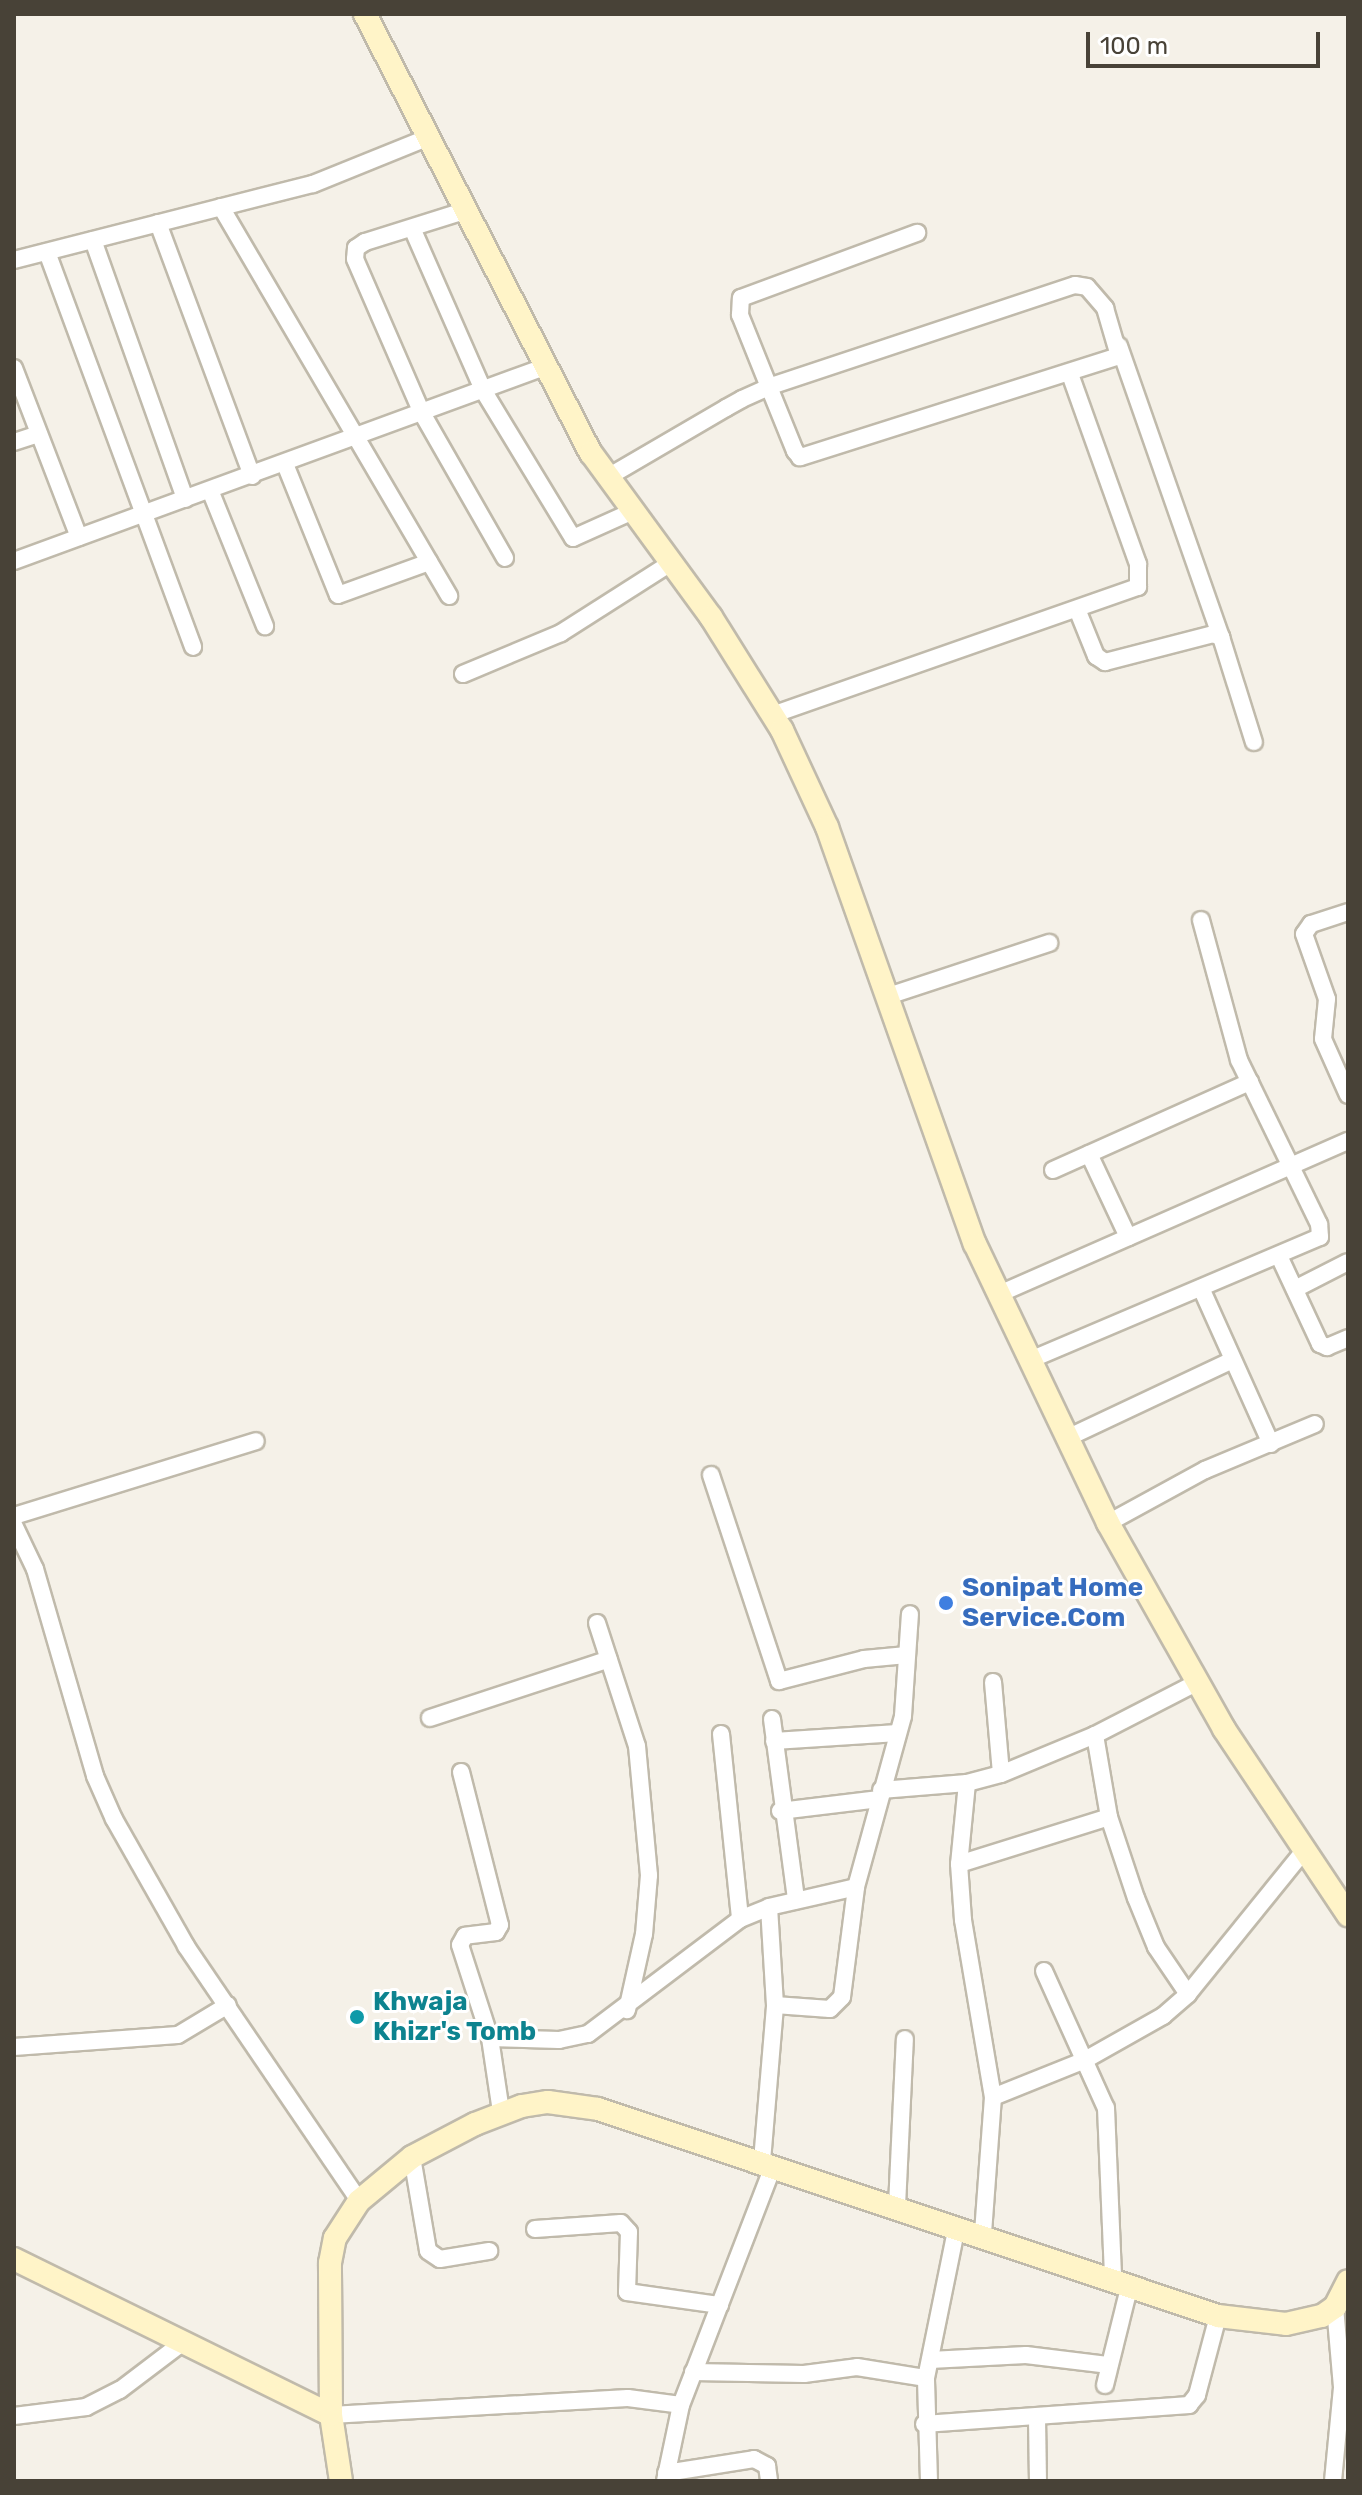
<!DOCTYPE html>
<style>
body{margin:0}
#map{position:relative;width:1362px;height:2495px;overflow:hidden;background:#f5f1e8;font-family:Rubik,sans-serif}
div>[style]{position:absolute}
.roads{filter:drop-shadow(2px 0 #c0baab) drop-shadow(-2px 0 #c0baab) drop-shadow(0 2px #c0baab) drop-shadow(0 -2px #c0baab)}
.street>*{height:16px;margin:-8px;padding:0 8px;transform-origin:8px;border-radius:8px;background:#fff}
.secondary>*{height:22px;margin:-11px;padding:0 11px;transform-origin:11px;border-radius:11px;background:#fff4c8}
.dots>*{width:22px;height:22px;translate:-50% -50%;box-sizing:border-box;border:4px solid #fff;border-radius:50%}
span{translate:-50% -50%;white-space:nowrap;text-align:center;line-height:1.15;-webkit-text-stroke:6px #fff;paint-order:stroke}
.shop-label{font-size:26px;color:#366cbe;font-weight:700}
.left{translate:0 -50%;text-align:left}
.culture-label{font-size:26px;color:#0d838f;font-weight:700}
.frame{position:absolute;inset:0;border:16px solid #484237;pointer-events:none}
.scale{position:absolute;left:1086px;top:32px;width:234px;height:36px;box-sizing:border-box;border:4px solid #484237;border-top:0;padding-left:10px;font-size:24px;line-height:28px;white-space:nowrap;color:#484237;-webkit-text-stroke:6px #fff;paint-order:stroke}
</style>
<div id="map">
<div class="roads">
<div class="street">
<i style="left:221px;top:207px;width:451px;rotate:59.6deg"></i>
<i style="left:464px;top:211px;width:104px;rotate:162.6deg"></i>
<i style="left:365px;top:242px;width:11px;rotate:146deg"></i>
<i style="left:356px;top:248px;width:11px;rotate:95deg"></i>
<i style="left:355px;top:259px;width:168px;rotate:66.5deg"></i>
<i style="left:422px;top:413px;width:167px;rotate:60.2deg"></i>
<i style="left:158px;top:223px;width:270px;rotate:69.6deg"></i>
<i style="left:412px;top:228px;width:177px;rotate:66.3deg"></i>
<i style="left:483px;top:390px;width:173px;rotate:58.7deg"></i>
<i style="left:573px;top:538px;width:66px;rotate:-24.2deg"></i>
<i style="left:93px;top:240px;width:275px;rotate:70.4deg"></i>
<i style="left:47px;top:252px;width:421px;rotate:69.7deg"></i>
<i style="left:14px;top:260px;width:309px;rotate:-14.3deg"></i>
<i style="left:313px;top:184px;width:123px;rotate:-22deg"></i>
<i style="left:1119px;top:346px;width:308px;rotate:70.7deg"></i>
<i style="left:14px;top:368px;width:181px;rotate:69deg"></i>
<i style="left:14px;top:442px;width:26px;rotate:-18deg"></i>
<i style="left:285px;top:464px;width:141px;rotate:68deg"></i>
<i style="left:338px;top:595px;width:97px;rotate:-19.9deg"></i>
<i style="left:608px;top:477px;width:137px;rotate:-30.3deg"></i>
<i style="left:726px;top:408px;width:18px;rotate:-29deg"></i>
<i style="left:742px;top:399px;width:30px;rotate:-24deg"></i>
<i style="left:769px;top:387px;width:2px;rotate:-27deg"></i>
<i style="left:771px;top:386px;width:320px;rotate:-18.4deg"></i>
<i style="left:1075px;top:285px;width:12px;rotate:9deg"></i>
<i style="left:1087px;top:287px;width:28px;rotate:49deg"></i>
<i style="left:1105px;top:308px;width:50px;rotate:73.7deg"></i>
<i style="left:1119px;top:356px;width:335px;rotate:162.4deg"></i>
<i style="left:800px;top:457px;width:8px;rotate:-130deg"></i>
<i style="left:795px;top:451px;width:69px;rotate:-112.1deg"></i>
<i style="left:769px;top:387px;width:78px;rotate:-111.9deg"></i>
<i style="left:740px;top:315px;width:17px;rotate:-87deg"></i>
<i style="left:741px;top:298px;width:188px;rotate:-20.3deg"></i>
<i style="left:210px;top:490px;width:147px;rotate:68deg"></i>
<i style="left:14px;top:561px;width:564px;rotate:-20.1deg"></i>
<i style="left:1077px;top:609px;width:51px;rotate:68deg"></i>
<i style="left:1096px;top:656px;width:11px;rotate:34deg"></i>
<i style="left:1105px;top:662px;width:112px;rotate:-14.5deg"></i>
<i style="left:1213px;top:634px;width:9px;rotate:21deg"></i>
<i style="left:1221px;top:637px;width:110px;rotate:72.6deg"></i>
<i style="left:463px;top:674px;width:106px;rotate:-22.7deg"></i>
<i style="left:561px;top:633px;width:130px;rotate:-32.5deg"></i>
<i style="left:772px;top:715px;width:388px;rotate:-19.3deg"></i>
<i style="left:1138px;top:587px;width:23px;rotate:-90deg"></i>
<i style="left:1138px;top:564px;width:202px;rotate:-109.7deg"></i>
<i style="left:1348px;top:912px;width:39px;rotate:162deg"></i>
<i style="left:1311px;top:924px;width:12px;rotate:125deg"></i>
<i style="left:1304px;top:934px;width:69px;rotate:70.5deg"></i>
<i style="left:1327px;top:999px;width:40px;rotate:95.7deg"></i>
<i style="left:1323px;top:1039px;width:61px;rotate:65.9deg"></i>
<i style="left:885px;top:997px;width:173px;rotate:-18.2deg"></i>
<i style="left:1089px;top:1154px;width:92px;rotate:64.8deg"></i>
<i style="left:1053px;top:1170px;width:216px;rotate:-24.1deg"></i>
<i style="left:1279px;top:1256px;width:97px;rotate:65deg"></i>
<i style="left:1320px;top:1344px;width:8px;rotate:23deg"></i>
<i style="left:1327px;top:1347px;width:23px;rotate:-23deg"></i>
<i style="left:1201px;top:1288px;width:171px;rotate:65.8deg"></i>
<i style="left:1295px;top:1289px;width:59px;rotate:-27deg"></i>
<i style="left:999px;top:1294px;width:381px;rotate:-23.7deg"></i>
<i style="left:1030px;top:1360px;width:315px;rotate:-23deg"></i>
<i style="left:1320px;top:1237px;width:13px;rotate:-94deg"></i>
<i style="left:1319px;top:1224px;width:182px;rotate:-116deg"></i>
<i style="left:1239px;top:1060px;width:145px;rotate:-105.2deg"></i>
<i style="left:1067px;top:1438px;width:183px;rotate:-25.2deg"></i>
<i style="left:711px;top:1475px;width:217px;rotate:71.7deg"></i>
<i style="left:779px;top:1681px;width:88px;rotate:-14.5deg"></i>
<i style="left:864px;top:1659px;width:43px;rotate:-5.3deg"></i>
<i style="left:14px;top:1516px;width:253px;rotate:-17.2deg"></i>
<i style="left:1108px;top:1523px;width:111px;rotate:-28.7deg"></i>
<i style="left:1205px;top:1470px;width:119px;rotate:-22.7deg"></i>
<i style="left:14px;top:1525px;width:49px;rotate:64.5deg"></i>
<i style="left:35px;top:1569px;width:216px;rotate:73.8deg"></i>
<i style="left:95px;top:1776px;width:47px;rotate:66.2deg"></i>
<i style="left:114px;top:1819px;width:146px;rotate:60.4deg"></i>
<i style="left:186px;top:1946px;width:308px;rotate:55.8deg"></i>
<i style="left:597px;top:1623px;width:129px;rotate:72deg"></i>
<i style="left:637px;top:1746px;width:130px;rotate:84.7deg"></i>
<i style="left:649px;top:1875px;width:59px;rotate:94.8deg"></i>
<i style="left:644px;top:1934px;width:78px;rotate:102.6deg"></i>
<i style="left:993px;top:1682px;width:92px;rotate:85deg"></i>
<i style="left:430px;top:1718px;width:188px;rotate:-18.2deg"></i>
<i style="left:772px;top:1719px;width:183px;rotate:82.4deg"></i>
<i style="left:721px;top:1734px;width:186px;rotate:84.1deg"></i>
<i style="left:1095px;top:1735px;width:83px;rotate:80.3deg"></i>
<i style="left:1109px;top:1817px;width:85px;rotate:71.6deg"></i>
<i style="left:1136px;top:1898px;width:53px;rotate:67.8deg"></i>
<i style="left:1156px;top:1947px;width:57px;rotate:55.8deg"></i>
<i style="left:774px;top:1741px;width:124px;rotate:-3.7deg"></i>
<i style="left:461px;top:1772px;width:158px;rotate:75.7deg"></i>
<i style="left:500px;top:1925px;width:8px;rotate:120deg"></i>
<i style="left:496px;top:1932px;width:31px;rotate:173deg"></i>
<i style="left:465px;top:1936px;width:10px;rotate:119deg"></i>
<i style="left:460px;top:1945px;width:98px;rotate:72.1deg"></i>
<i style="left:490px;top:2038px;width:75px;rotate:81.5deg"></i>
<i style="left:967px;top:1783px;width:81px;rotate:95.6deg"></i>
<i style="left:959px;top:1864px;width:56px;rotate:85.9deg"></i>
<i style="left:963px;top:1920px;width:180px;rotate:80.4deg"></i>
<i style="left:993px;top:2097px;width:137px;rotate:94.2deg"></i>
<i style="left:881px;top:1790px;width:86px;rotate:-4.7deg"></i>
<i style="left:967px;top:1783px;width:35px;rotate:-15deg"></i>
<i style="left:1001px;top:1774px;width:102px;rotate:-22.5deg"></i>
<i style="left:1095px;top:1735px;width:114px;rotate:-27.2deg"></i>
<i style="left:780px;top:1811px;width:100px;rotate:-6.9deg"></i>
<i style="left:959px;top:1864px;width:157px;rotate:-17.4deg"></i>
<i style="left:1044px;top:1971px;width:150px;rotate:65.7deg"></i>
<i style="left:1106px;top:2108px;width:169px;rotate:87.6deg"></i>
<i style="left:775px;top:2005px;width:55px;rotate:4.2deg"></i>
<i style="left:830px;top:2009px;width:17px;rotate:-45deg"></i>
<i style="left:842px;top:1997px;width:111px;rotate:-82.7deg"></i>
<i style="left:856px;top:1887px;width:177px;rotate:-74.6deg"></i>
<i style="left:903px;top:1716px;width:102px;rotate:-86.1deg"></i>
<i style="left:490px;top:2038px;width:69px;rotate:1.7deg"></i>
<i style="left:559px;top:2040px;width:30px;rotate:-12deg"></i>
<i style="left:588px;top:2034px;width:191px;rotate:-37.1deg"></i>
<i style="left:740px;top:1919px;width:31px;rotate:-22deg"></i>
<i style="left:769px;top:1907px;width:89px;rotate:-12.9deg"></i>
<i style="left:14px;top:2047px;width:164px;rotate:-4.2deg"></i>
<i style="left:178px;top:2035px;width:58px;rotate:-31deg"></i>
<i style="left:993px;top:2097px;width:99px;rotate:-21.9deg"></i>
<i style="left:1085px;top:2060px;width:90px;rotate:-29.4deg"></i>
<i style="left:1163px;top:2016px;width:33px;rotate:-41deg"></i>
<i style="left:1188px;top:1994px;width:183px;rotate:-51deg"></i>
<i style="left:412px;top:2157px;width:95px;rotate:80.3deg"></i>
<i style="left:428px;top:2251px;width:14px;rotate:34deg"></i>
<i style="left:440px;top:2259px;width:50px;rotate:-9.3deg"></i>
<i style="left:762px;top:2161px;width:157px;rotate:-85.2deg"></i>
<i style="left:775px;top:2005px;width:98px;rotate:-93.5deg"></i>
<i style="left:897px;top:2206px;width:167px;rotate:-87.3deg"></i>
<i style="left:535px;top:2229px;width:86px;rotate:-4deg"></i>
<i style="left:621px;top:2223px;width:12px;rotate:48deg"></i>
<i style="left:629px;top:2232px;width:60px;rotate:91.9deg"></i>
<i style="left:627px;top:2292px;width:94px;rotate:8deg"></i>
<i style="left:930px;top:2360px;width:96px;rotate:-3deg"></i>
<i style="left:1026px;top:2355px;width:84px;rotate:6.9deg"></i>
<i style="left:693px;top:2372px;width:111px;rotate:1deg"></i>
<i style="left:804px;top:2374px;width:53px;rotate:-7.5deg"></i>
<i style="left:857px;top:2367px;width:70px;rotate:9.1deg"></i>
<i style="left:1105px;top:2385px;width:104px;rotate:-76.1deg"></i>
<i style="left:331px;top:2415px;width:297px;rotate:-3.3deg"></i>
<i style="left:628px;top:2398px;width:53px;rotate:7.5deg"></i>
<i style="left:14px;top:2416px;width:73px;rotate:-7.1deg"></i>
<i style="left:86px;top:2407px;width:38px;rotate:-27deg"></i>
<i style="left:120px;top:2390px;width:78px;rotate:-37.2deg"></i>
<i style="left:1037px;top:2418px;width:63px;rotate:89.1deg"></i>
<i style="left:924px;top:2424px;width:266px;rotate:-4.1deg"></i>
<i style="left:1189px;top:2405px;width:13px;rotate:-51deg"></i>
<i style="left:1197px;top:2395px;width:82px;rotate:-75.1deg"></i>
<i style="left:666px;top:2473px;width:89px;rotate:-9deg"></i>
<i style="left:754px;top:2459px;width:15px;rotate:28deg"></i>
<i style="left:767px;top:2466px;width:15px;rotate:82deg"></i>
<i style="left:665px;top:2481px;width:78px;rotate:-78.1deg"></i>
<i style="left:681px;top:2405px;width:256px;rotate:-68.9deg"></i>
<i style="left:929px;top:2481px;width:103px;rotate:-91.7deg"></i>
<i style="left:926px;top:2378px;width:155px;rotate:-78.5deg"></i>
<i style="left:1333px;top:2481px;width:94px;rotate:-84.5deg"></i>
<i style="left:1342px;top:2387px;width:80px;rotate:-95deg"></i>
</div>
<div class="secondary">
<i style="left:365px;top:14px;width:494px;rotate:62.8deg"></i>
<i style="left:591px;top:453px;width:203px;rotate:53.8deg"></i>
<i style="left:711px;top:617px;width:133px;rotate:57.9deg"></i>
<i style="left:782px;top:730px;width:107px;rotate:65.1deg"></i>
<i style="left:827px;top:827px;width:442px;rotate:70.5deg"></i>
<i style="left:975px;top:1244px;width:309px;rotate:64.5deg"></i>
<i style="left:1108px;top:1523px;width:236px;rotate:60.6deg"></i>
<i style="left:1224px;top:1729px;width:224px;rotate:56.3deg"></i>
<i style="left:14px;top:2259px;width:353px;rotate:26.2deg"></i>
<i style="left:341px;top:2481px;width:67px;rotate:-98.6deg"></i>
<i style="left:331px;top:2415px;width:152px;rotate:-90.4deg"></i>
<i style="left:330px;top:2263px;width:25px;rotate:-79deg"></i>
<i style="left:335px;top:2238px;width:44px;rotate:-57deg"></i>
<i style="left:359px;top:2201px;width:69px;rotate:-39.7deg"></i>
<i style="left:412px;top:2157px;width:71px;rotate:-27.6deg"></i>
<i style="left:475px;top:2124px;width:50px;rotate:-21deg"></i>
<i style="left:522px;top:2106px;width:26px;rotate:-9deg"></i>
<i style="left:548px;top:2102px;width:50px;rotate:8deg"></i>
<i style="left:598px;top:2109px;width:654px;rotate:18.46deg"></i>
<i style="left:1218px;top:2316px;width:68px;rotate:6.7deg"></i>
<i style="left:1286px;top:2324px;width:37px;rotate:-13deg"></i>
<i style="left:1322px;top:2316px;width:16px;rotate:-35deg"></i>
<i style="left:1335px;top:2307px;width:29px;rotate:-63deg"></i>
</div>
</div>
<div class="dots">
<i style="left:946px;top:1603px;background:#3f7fe0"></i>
<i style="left:357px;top:2017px;background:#0f9aa8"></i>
</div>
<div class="shop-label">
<span class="left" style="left:962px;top:1603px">Sonipat Home<br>Service.Com</span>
</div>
<div class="culture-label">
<span class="left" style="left:373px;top:2017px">Khwaja<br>Khizr's Tomb</span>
</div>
<div class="frame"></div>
<div class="scale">100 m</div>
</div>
